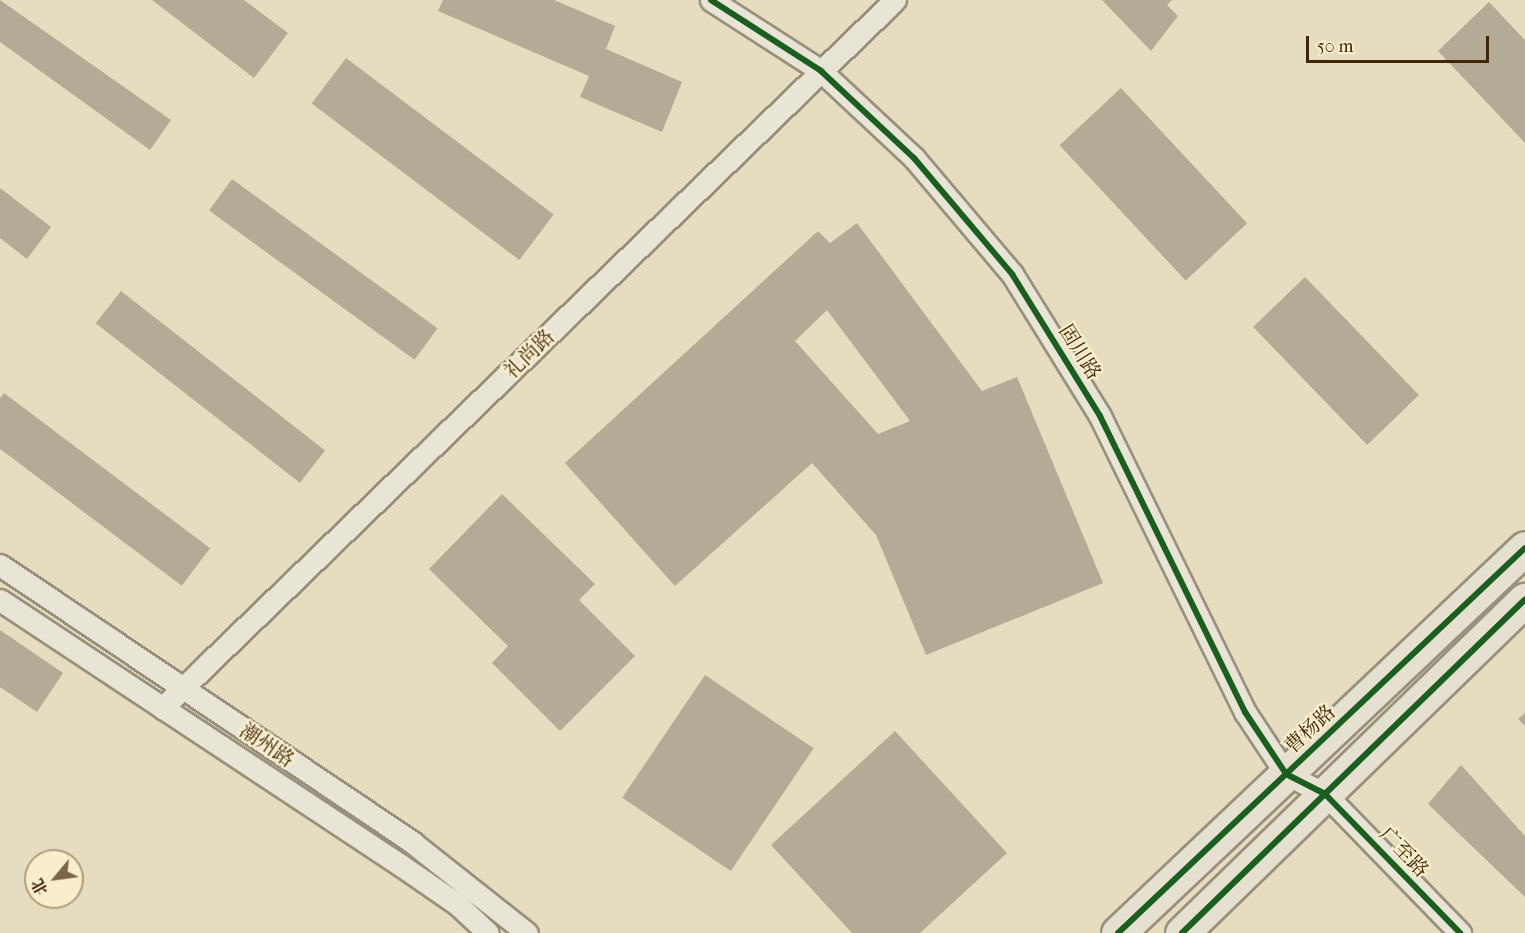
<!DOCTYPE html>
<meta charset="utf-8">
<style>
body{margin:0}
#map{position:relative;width:1525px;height:933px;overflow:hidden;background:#e6ddc0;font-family:"IM FELL French Canon","Noto Serif SC",serif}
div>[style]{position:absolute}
.building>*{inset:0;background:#b3ab96;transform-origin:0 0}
.roads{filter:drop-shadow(2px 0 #99907c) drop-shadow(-2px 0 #99907c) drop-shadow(0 2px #99907c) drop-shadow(0 -2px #99907c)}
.street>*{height:21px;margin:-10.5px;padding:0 10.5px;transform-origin:10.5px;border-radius:10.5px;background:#e9e5d6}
.primary>*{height:33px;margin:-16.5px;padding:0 16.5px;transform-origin:16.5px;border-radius:16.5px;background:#e5e0d0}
.cycleway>*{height:6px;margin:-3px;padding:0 3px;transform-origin:3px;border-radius:3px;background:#1b5e20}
span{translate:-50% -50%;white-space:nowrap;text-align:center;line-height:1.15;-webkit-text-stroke:4.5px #f8eecc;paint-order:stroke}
.street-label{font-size:20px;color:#402508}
.north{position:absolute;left:24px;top:849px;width:60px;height:60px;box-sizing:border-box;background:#f8eecc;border:2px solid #ae9e7e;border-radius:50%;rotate:241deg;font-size:16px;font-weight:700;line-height:24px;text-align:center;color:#402508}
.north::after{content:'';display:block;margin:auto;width:21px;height:27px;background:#7a6548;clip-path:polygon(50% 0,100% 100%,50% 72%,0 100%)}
.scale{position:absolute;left:1306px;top:36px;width:183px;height:27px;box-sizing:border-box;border:3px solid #402508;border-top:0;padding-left:8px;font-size:18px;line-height:21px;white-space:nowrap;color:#402508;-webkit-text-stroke:4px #f8eecc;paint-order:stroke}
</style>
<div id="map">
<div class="building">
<i style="clip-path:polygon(0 0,171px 120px,150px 150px,0 42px)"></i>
<i style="clip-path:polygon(152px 0,244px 0,288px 33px,254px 78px)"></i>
<i style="clip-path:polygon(443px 0,554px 0,615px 26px,606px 49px,682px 82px,662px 132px,580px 97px,589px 76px,438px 11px)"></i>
<i style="clip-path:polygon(1102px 0,1172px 0,1167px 5px,1178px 16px,1151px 51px)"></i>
<i style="clip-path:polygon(1489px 2px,1525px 40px,1525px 143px,1438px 51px)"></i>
<i style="left:346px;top:58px;width:260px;height:57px;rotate:37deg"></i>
<i style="left:1121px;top:88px;width:185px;height:84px;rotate:47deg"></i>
<i style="left:232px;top:179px;width:254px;height:39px;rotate:36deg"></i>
<i style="clip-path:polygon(0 188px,51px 227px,27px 259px,0 238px)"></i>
<i style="clip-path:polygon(evenodd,857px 223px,982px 391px,1017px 377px,1103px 583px,926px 655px,876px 535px,812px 463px,675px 586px,565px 463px,818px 231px,830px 243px,857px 223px,827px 310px,910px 421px,878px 434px,795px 341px,827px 310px)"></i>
<i style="left:1305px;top:277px;width:164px;height:72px;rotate:46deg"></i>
<i style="left:121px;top:291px;width:259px;height:41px;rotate:38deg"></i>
<i style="left:4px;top:393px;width:258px;height:47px;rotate:37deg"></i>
<i style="clip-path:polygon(502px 494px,595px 584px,579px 600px,635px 656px,560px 731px,492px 663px,508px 646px,429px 569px)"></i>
<i style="clip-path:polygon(0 630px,63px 673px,37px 712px,0 687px)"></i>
<i style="left:705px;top:675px;width:131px;height:148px;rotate:34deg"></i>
<i style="clip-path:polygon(1525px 713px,1525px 726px,1518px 719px)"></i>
<i style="clip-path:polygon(895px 731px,1007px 853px,920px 933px,852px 933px,771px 845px)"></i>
<i style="clip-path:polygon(1461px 765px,1525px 836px,1525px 897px,1428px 804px)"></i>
</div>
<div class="roads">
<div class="street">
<i style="left:711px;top:0;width:131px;rotate:32.8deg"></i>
<i style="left:821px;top:71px;width:127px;rotate:43.1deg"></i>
<i style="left:914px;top:158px;width:152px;rotate:49.8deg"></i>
<i style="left:1012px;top:274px;width:167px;rotate:58.2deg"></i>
<i style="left:1100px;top:416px;width:330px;rotate:63.9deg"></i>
<i style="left:1245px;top:712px;width:74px;rotate:56.5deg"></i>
<i style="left:1286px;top:774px;width:44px;rotate:27.1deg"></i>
<i style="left:1325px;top:794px;width:194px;rotate:45.8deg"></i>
<i style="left:0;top:565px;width:498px;rotate:33.9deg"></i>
<i style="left:413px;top:843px;width:145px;rotate:38.3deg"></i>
<i style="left:0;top:600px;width:478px;rotate:33.5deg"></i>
<i style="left:399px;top:864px;width:70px;rotate:34.6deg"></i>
<i style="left:457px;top:904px;width:42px;rotate:43.1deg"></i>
<i style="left:162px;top:708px;width:1019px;rotate:-44.01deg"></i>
</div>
<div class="primary">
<i style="left:1118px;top:933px;width:560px;rotate:-43.41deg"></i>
<i style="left:1182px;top:933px;width:478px;rotate:-44.2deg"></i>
</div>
</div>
<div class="cycleway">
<i style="left:711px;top:0;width:131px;rotate:32.8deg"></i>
<i style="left:821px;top:71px;width:127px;rotate:43.1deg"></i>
<i style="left:914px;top:158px;width:152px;rotate:49.8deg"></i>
<i style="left:1012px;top:274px;width:167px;rotate:58.2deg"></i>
<i style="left:1100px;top:416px;width:330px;rotate:63.9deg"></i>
<i style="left:1245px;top:712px;width:74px;rotate:56.5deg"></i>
<i style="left:1286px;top:774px;width:44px;rotate:27.1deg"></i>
<i style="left:1325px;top:794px;width:194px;rotate:45.8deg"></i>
<i style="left:1118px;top:933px;width:560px;rotate:-43.41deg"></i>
<i style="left:1182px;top:933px;width:478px;rotate:-44.2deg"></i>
</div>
<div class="street-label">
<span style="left:1080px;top:352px;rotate:58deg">固川路</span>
<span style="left:529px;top:354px;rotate:-44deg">礼尚路</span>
<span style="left:1310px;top:729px;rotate:-43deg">曹杨路</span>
<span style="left:267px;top:745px;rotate:34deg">潮州路</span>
<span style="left:1404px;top:852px;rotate:46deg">广至路</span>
</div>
<div class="north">北</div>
<div class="scale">50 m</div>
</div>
